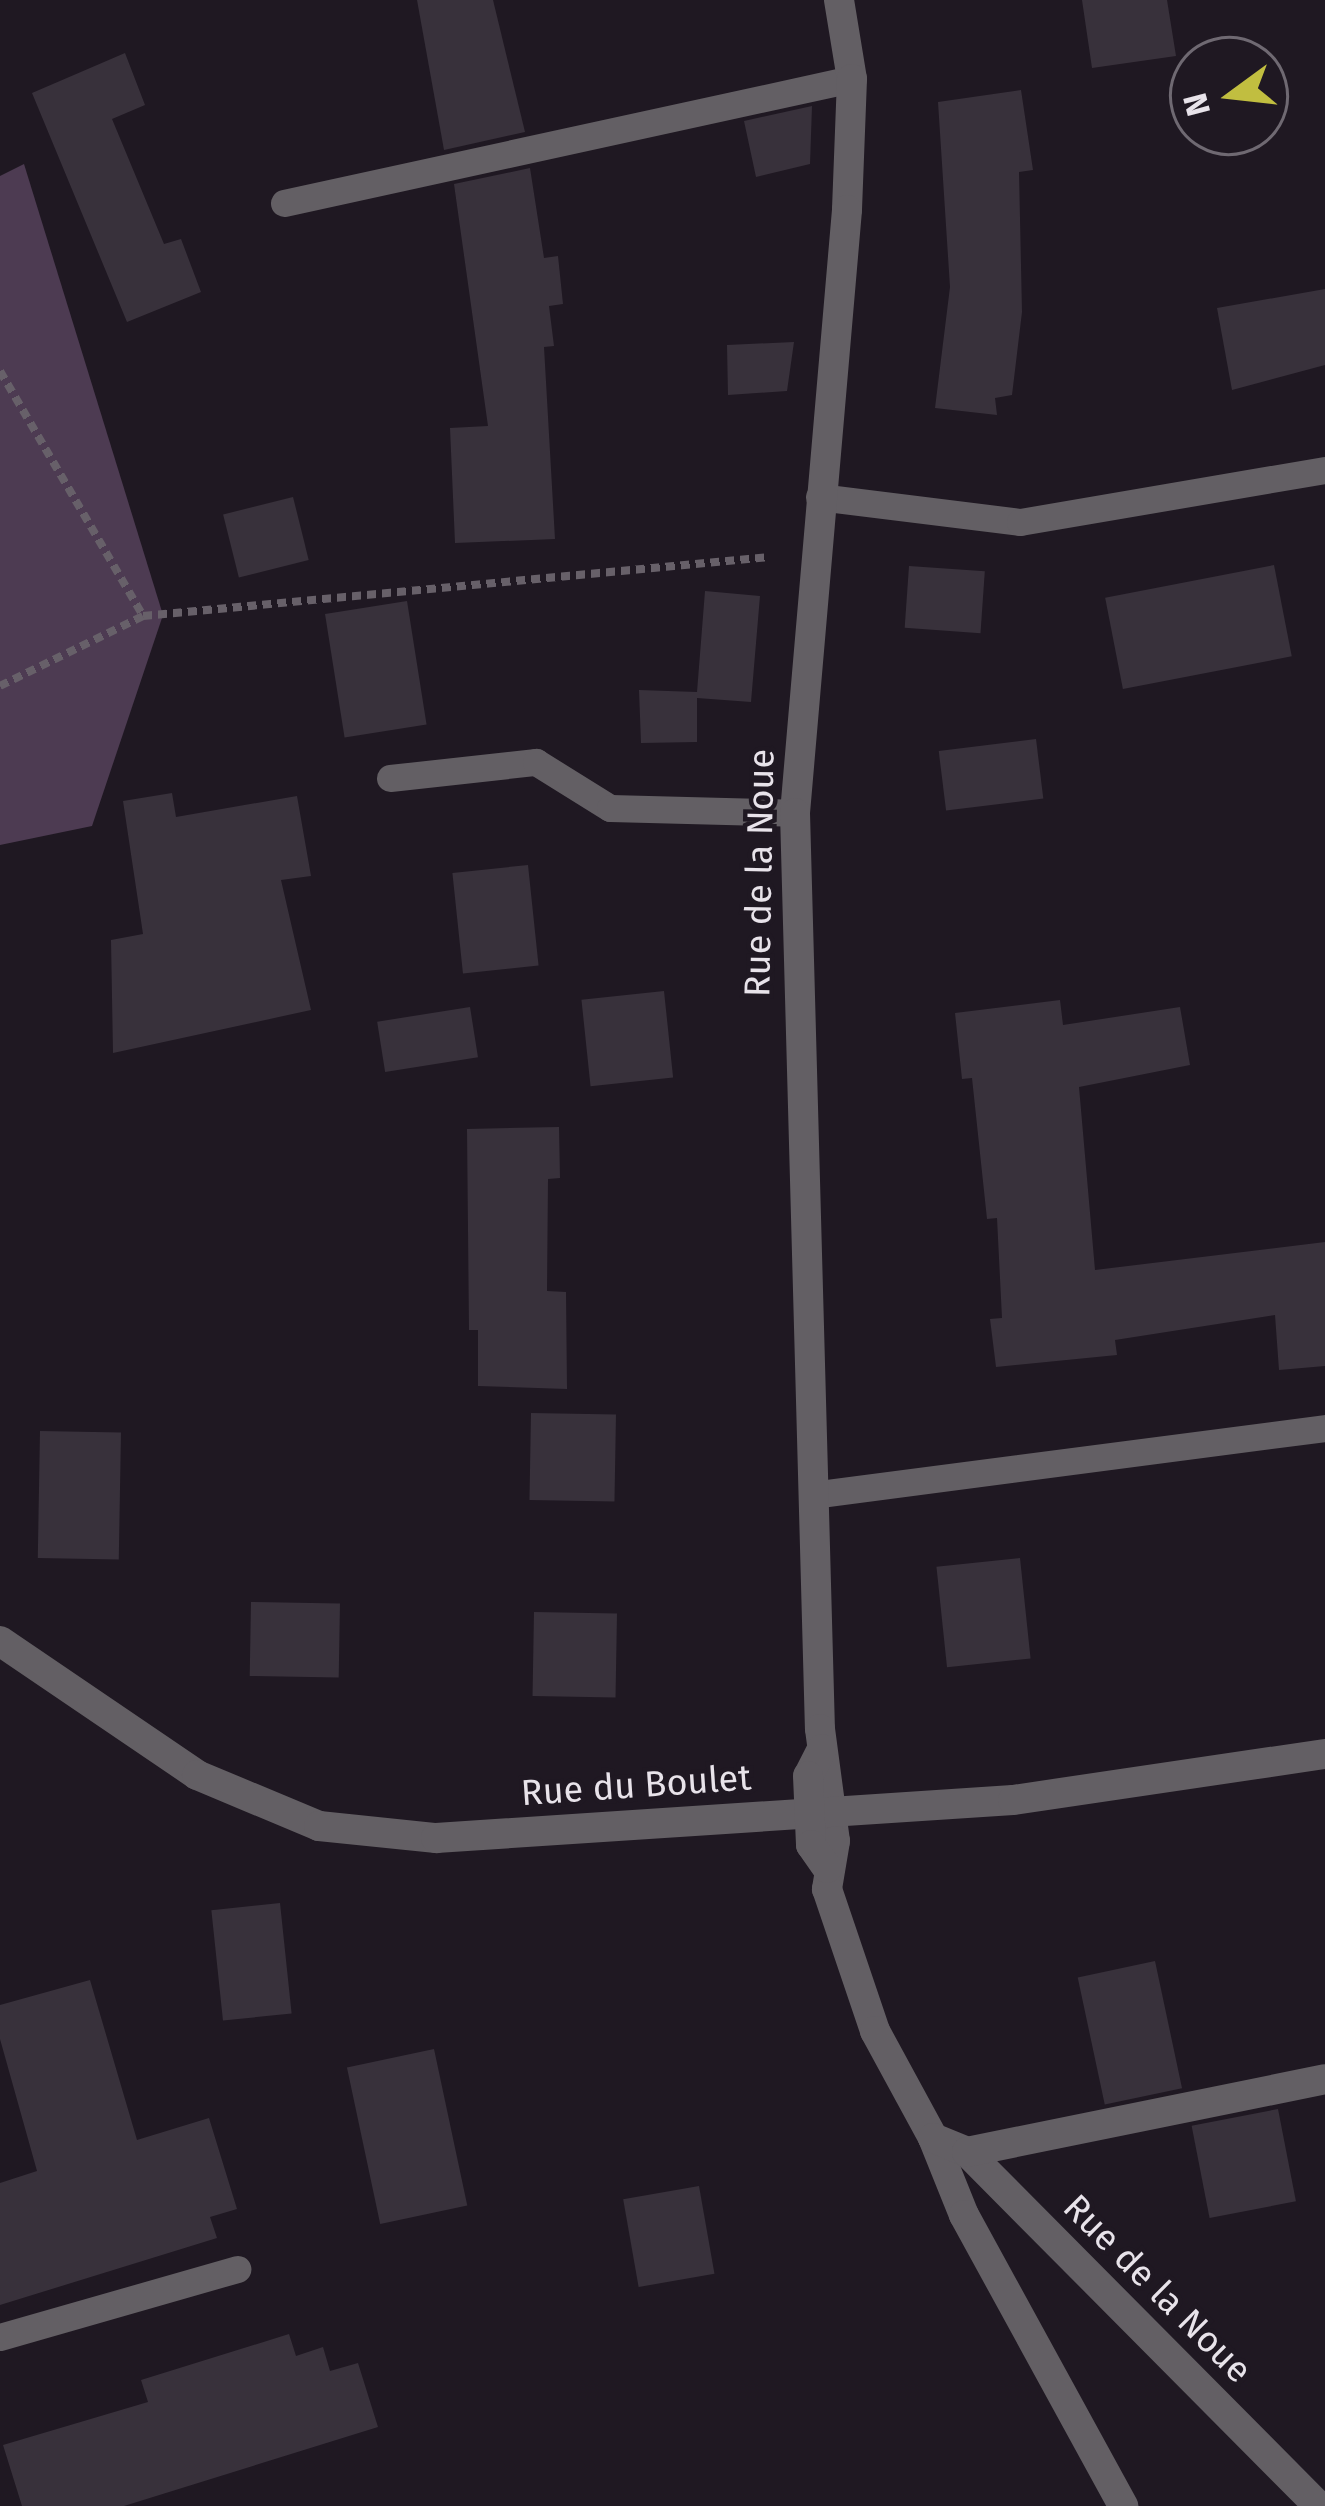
<!DOCTYPE html>
<style>
body{margin:0}
#map{position:relative;width:1325px;height:2506px;overflow:hidden;background:#1f1822;font-family:"Fira Sans",sans-serif}
div>[style]{position:absolute}
.green>*{inset:0;background:#4d3b52}
.building>*{inset:0;background:#38313b;transform-origin:0 0}
.path>*{height:8px;margin-top:-4px;transform-origin:0;background:repeating-linear-gradient(90deg,#676069 0 9px,transparent 0 15px)}
.lane>*{height:27px;margin:-13.5px;padding:0 13.5px;transform-origin:13.5px;border-radius:13.5px;background:#635f64}
.street>*{height:30px;margin:-15px;padding:0 15px;transform-origin:15px;border-radius:15px;background:#635f64}
span{translate:-50% -50%;white-space:nowrap;text-align:center;line-height:1.15;-webkit-text-stroke:9px #1f1822;paint-order:stroke}
.street-label{font-size:36px;color:#e8e3ea}
.north{position:absolute;left:1169px;top:36px;width:120px;height:120px;box-sizing:border-box;background:#1f1822;border:3px solid #6f6972;border-radius:50%;rotate:255deg;font-size:33px;font-weight:700;line-height:48px;text-align:center;color:#e8e3ea}
.north::after{content:'';display:block;margin:auto;width:42px;height:54px;background:#c1be40;clip-path:polygon(50% 0,100% 100%,50% 72%,0 100%)}
</style>
<div id="map">
<div class="green">
<i style="clip-path:polygon(24px 164px,163px 615px,92px 826px,0 845px,0 176px)"></i>
</div>
<div class="building">
<i style="clip-path:polygon(417px 0,493px 0,525px 132px,444px 150px)"></i>
<i style="clip-path:polygon(1082px 0,1167px 0,1176px 56px,1092px 68px)"></i>
<i style="clip-path:polygon(125px 53px,145px 105px,112px 119px,164px 244px,181px 239px,201px 292px,127px 322px,32px 93px)"></i>
<i style="clip-path:polygon(1021px 90px,1033px 170px,1019px 172px,1022px 312px,1012px 395px,995px 398px,997px 415px,935px 408px,950px 287px,938px 102px)"></i>
<i style="clip-path:polygon(812px 106px,810px 164px,756px 177px,744px 121px)"></i>
<i style="clip-path:polygon(530px 168px,544px 258px,558px 256px,563px 304px,549px 306px,554px 346px,544px 347px,555px 539px,455px 543px,450px 428px,488px 426px,454px 184px)"></i>
<i style="clip-path:polygon(1325px 289px,1325px 365px,1232px 390px,1217px 308px)"></i>
<i style="clip-path:polygon(794px 342px,787px 391px,728px 395px,727px 345px)"></i>
<i style="left:293px;top:497px;width:65px;height:72px;rotate:76deg"></i>
<i style="left:1274px;top:565px;width:93px;height:172px;rotate:79deg"></i>
<i style="left:909px;top:566px;width:76px;height:62px;rotate:4deg"></i>
<i style="clip-path:polygon(705px 591px,760px 596px,751px 702px,697px 698px,697px 742px,641px 743px,639px 690px,697px 692px)"></i>
<i style="left:407px;top:601px;width:125px;height:83px;rotate:81deg"></i>
<i style="left:1036px;top:739px;width:60px;height:98px;rotate:83deg"></i>
<i style="clip-path:polygon(172px 793px,176px 817px,297px 796px,311px 876px,281px 880px,311px 1010px,113px 1053px,111px 940px,143px 934px,123px 801px)"></i>
<i style="left:528px;top:865px;width:101px;height:76px;rotate:84deg"></i>
<i style="left:664px;top:991px;width:87px;height:83px;rotate:84deg"></i>
<i style="clip-path:polygon(1060px 1000px,1063px 1025px,1180px 1007px,1190px 1065px,1079px 1087px,1095px 1270px,1325px 1242px,1325px 1366px,1279px 1370px,1275px 1315px,1115px 1340px,1117px 1355px,996px 1367px,990px 1319px,1002px 1318px,997px 1218px,987px 1219px,972px 1078px,962px 1079px,955px 1013px)"></i>
<i style="left:470px;top:1007px;width:51px;height:94px;rotate:81deg"></i>
<i style="clip-path:polygon(559px 1127px,560px 1178px,548px 1179px,547px 1291px,566px 1292px,567px 1389px,478px 1386px,478px 1330px,469px 1330px,467px 1129px)"></i>
<i style="left:531px;top:1413px;width:85px;height:87px;rotate:1deg"></i>
<i style="left:40px;top:1431px;width:81px;height:127px;rotate:1deg"></i>
<i style="left:1020px;top:1558px;width:101px;height:84px;rotate:84deg"></i>
<i style="left:251px;top:1602px;width:89px;height:74px;rotate:1deg"></i>
<i style="left:534px;top:1612px;width:83px;height:84px;rotate:1deg"></i>
<i style="left:280px;top:1903px;width:111px;height:69px;rotate:84deg"></i>
<i style="left:1155px;top:1961px;width:130px;height:79px;rotate:78deg"></i>
<i style="clip-path:polygon(90px 1980px,137px 2140px,209px 2118px,237px 2209px,210px 2217px,217px 2238px,0 2305px,0 2183px,37px 2171px,0 2039px,0 2005px)"></i>
<i style="left:434px;top:2049px;width:160px;height:89px;rotate:78deg"></i>
<i style="left:1278px;top:2109px;width:94px;height:88px;rotate:79deg"></i>
<i style="left:699px;top:2186px;width:89px;height:77px;rotate:80deg"></i>
<i style="clip-path:polygon(289px 2334px,296px 2356px,323px 2347px,330px 2371px,358px 2363px,378px 2427px,124px 2506px,22px 2506px,3px 2445px,148px 2402px,141px 2380px)"></i>
</div>
<div class="path">
<i style="left:0;top:371px;width:284px;rotate:59.7deg"></i>
<i style="left:143px;top:616px;width:629px;rotate:-5.38deg"></i>
<i style="left:0;top:686px;width:159px;rotate:-26.1deg"></i>
</div>
<div class="lane">
<i style="left:284px;top:203px;width:581px;rotate:-12.32deg"></i>
<i style="left:819px;top:497px;width:203px;rotate:7.1deg"></i>
<i style="left:1020px;top:522px;width:309px;rotate:-9.7deg"></i>
<i style="left:390px;top:778px;width:147px;rotate:-6.3deg"></i>
<i style="left:536px;top:762px;width:87px;rotate:31.9deg"></i>
<i style="left:610px;top:808px;width:185px;rotate:1.5deg"></i>
<i style="left:812px;top:1495px;width:517px;rotate:-7.44deg"></i>
<i style="left:0;top:2337px;width:247px;rotate:-16deg"></i>
</div>
<div class="street">
<i style="left:839px;top:0;width:80px;rotate:80.7deg"></i>
<i style="left:852px;top:79px;width:131px;rotate:92.2deg"></i>
<i style="left:847px;top:210px;width:605px;rotate:94.93deg"></i>
<i style="left:795px;top:813px;width:916px;rotate:88.44deg"></i>
<i style="left:820px;top:1729px;width:113px;rotate:82.4deg"></i>
<i style="left:835px;top:1841px;width:49px;rotate:99.5deg"></i>
<i style="left:827px;top:1889px;width:150px;rotate:71.3deg"></i>
<i style="left:875px;top:2031px;width:122px;rotate:61.5deg"></i>
<i style="left:933px;top:2138px;width:83px;rotate:68.1deg"></i>
<i style="left:964px;top:2215px;width:332px;rotate:61.3deg"></i>
<i style="left:0;top:1641px;width:238px;rotate:34.2deg"></i>
<i style="left:197px;top:1775px;width:132px;rotate:22.7deg"></i>
<i style="left:319px;top:1826px;width:118px;rotate:5.9deg"></i>
<i style="left:436px;top:1838px;width:578px;rotate:-3.77deg"></i>
<i style="left:1013px;top:1800px;width:315px;rotate:-8.4deg"></i>
<i style="left:822px;top:1749px;width:30px;rotate:117deg"></i>
<i style="left:808px;top:1776px;width:69px;rotate:87.5deg"></i>
<i style="left:811px;top:1845px;width:28px;rotate:55deg"></i>
<i style="left:933px;top:2138px;width:37px;rotate:22deg"></i>
<i style="left:967px;top:2152px;width:499px;rotate:45.2deg"></i>
<i style="left:967px;top:2152px;width:365px;rotate:-11.5deg"></i>
</div>
<div class="street-label">
<span style="left:760px;top:873px;rotate:-89deg">Rue de la Noue</span>
<span style="left:636px;top:1786px;rotate:-4deg">Rue du Boulet</span>
<span style="left:1157px;top:2289px;rotate:45deg">Rue de la Noue</span>
</div>
<div class="north">N</div>
</div>
